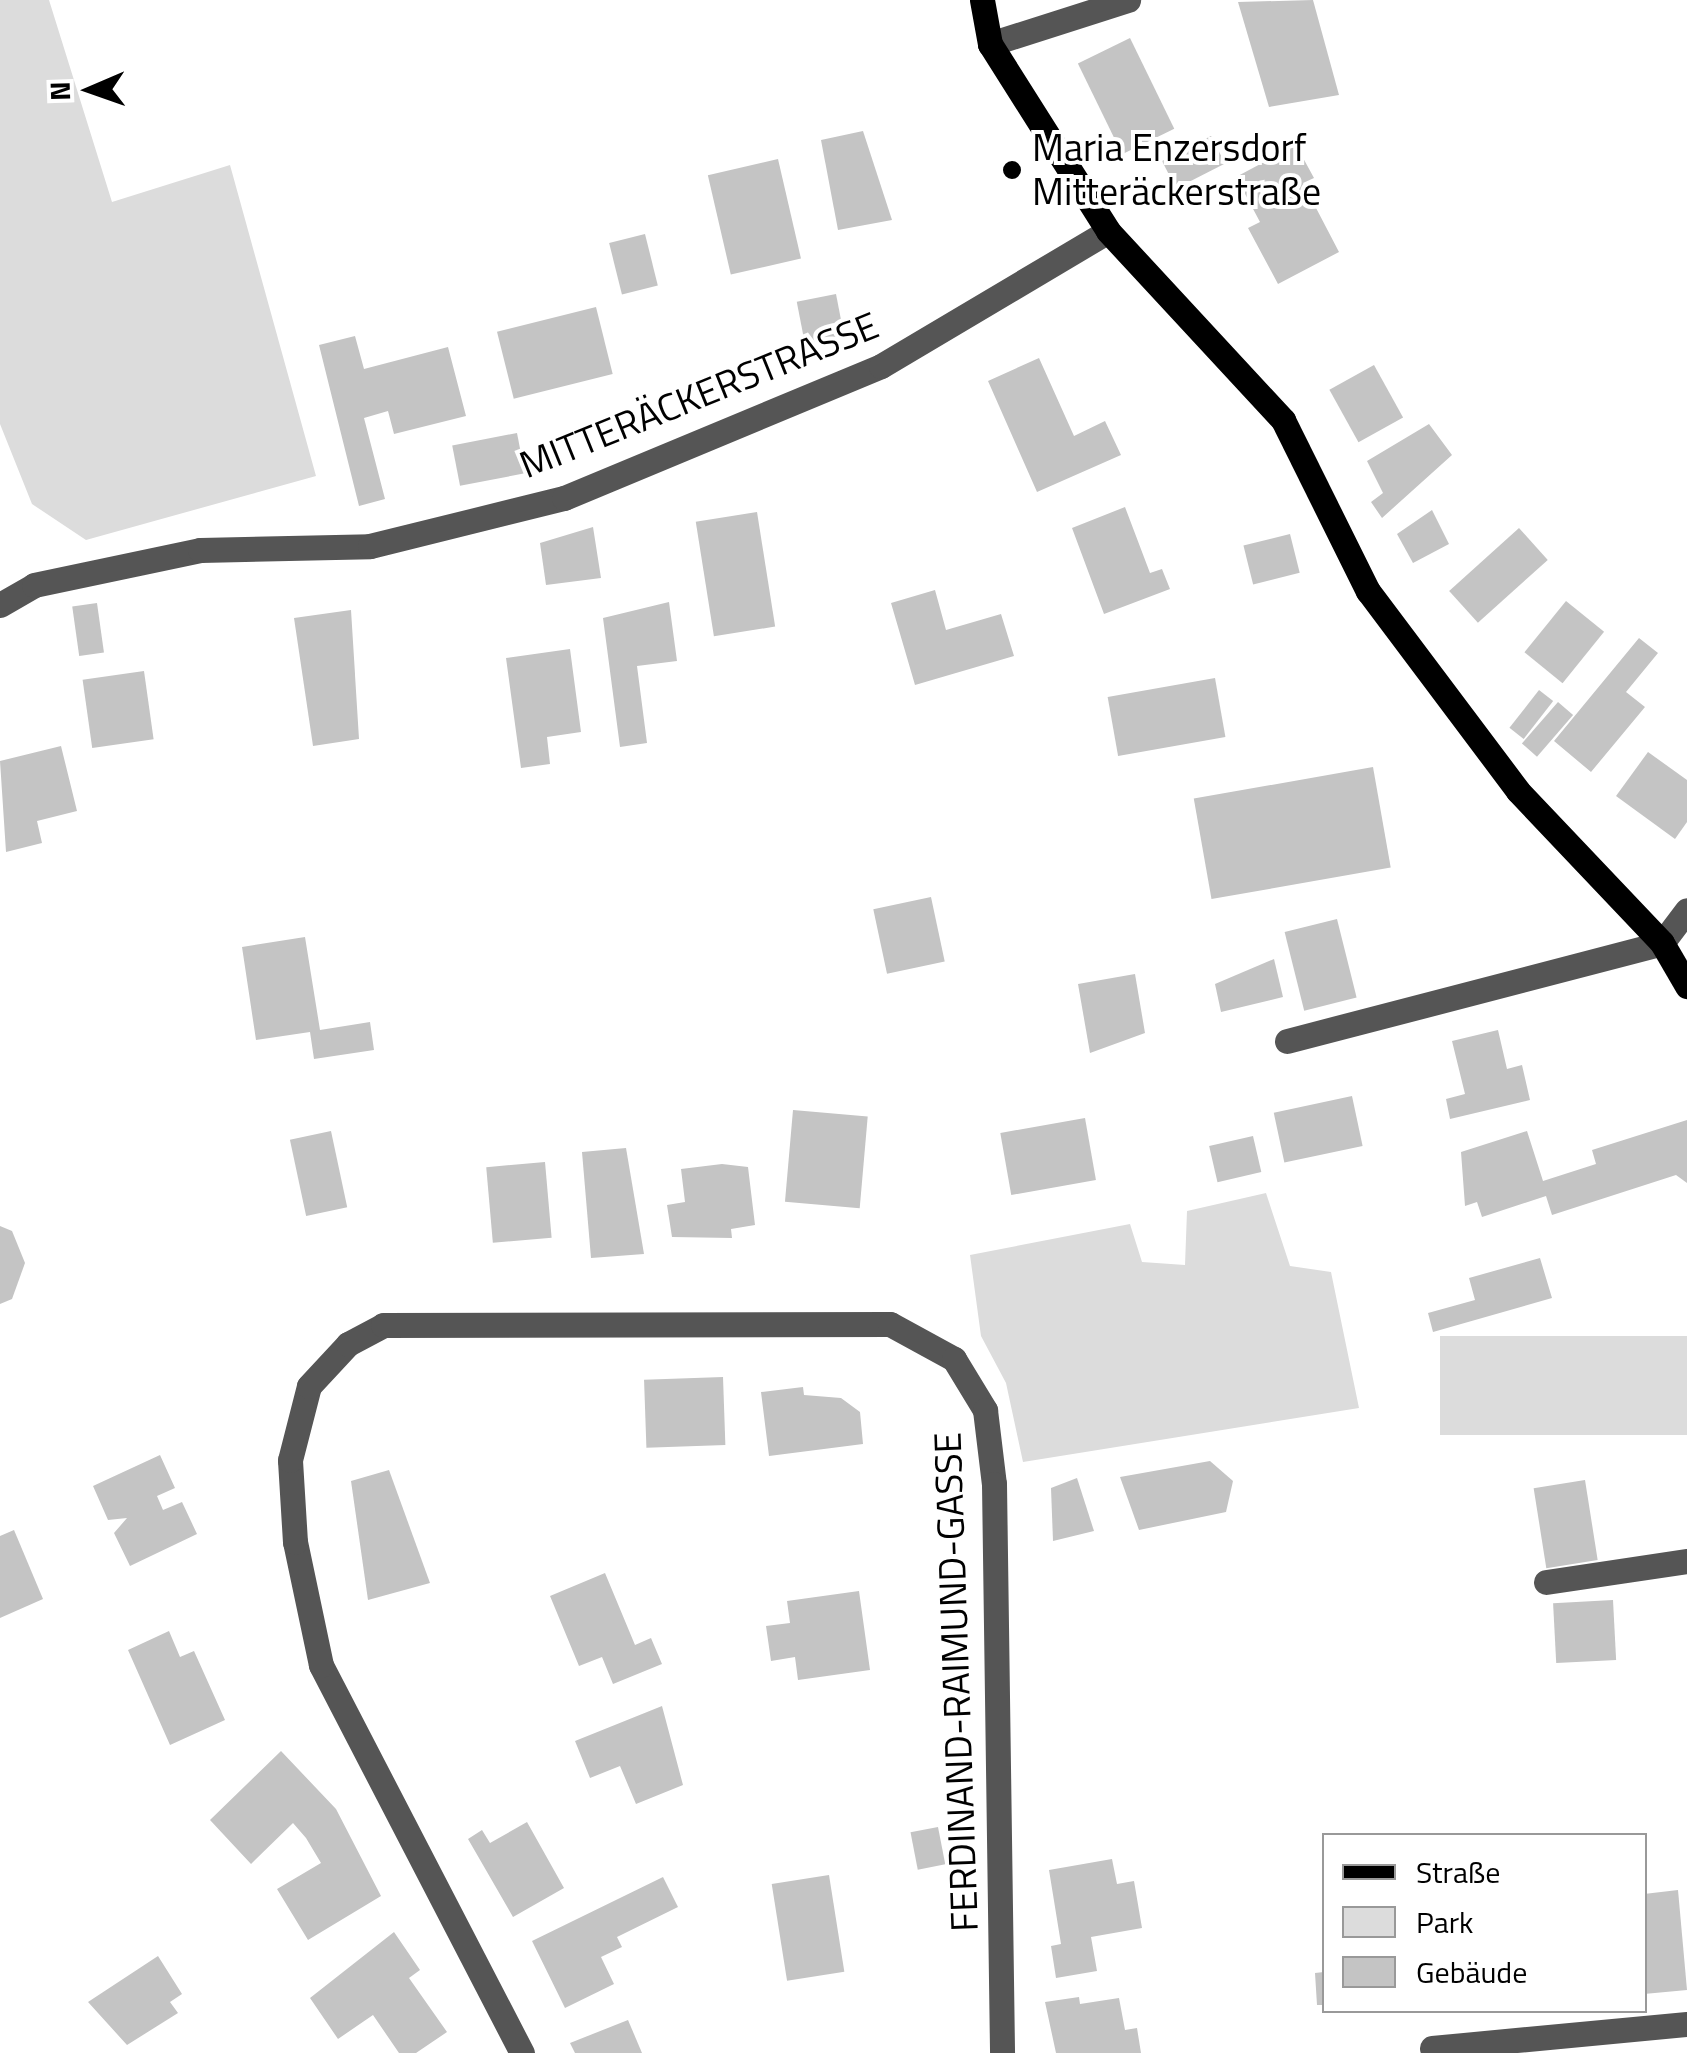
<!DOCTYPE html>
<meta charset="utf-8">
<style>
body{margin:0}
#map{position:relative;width:1687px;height:2053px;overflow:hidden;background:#fff;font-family:"Titillium Web",sans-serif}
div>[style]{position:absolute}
.green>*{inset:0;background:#dcdcdc;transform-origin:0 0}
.building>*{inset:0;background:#c4c4c4;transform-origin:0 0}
.minor>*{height:25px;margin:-12.5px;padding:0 12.5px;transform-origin:12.5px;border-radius:12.5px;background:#555}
.major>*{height:25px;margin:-12.5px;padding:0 12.5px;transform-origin:12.5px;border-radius:12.5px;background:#000}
.dots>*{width:28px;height:28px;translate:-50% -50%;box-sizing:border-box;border:5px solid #fff;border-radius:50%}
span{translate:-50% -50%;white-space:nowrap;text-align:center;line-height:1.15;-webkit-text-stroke:8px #fff;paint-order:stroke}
.poi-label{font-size:38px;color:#000}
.left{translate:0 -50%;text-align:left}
.street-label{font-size:38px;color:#000}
.legend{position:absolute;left:1322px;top:1833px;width:325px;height:180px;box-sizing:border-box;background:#fff;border:2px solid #999;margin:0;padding:12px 18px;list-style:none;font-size:30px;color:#000}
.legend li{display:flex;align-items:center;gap:20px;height:50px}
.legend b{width:50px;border:2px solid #999}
.north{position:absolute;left:40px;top:40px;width:100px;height:100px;-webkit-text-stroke:8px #fff;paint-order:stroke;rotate:268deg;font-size:28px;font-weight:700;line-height:40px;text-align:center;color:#000}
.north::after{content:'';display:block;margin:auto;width:35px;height:45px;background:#000;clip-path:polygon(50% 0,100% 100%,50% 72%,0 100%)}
</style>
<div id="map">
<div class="green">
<i style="clip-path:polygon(0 0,49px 0,112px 202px,230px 165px,316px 476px,86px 540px,32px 504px,0 424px)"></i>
<i style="clip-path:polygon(1266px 1193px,1290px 1266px,1331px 1272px,1359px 1408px,1023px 1462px,1006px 1383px,981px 1336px,970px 1255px,1130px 1224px,1142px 1262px,1185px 1265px,1187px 1211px)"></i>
<i style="left:1687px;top:1336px;width:99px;height:247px;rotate:90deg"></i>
</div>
<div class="building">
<i style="clip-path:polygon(1313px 0,1339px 95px,1269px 107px,1238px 2px)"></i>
<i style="left:1130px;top:38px;width:101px;height:58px;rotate:64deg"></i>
<i style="clip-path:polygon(863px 131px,892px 220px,838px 230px,821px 140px)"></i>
<i style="left:1211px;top:136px;width:31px;height:55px;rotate:63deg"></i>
<i style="clip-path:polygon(1296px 145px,1314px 178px,1303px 183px,1339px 252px,1278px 284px,1248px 228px,1260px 222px,1236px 177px)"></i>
<i style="left:778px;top:159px;width:102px;height:72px;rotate:77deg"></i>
<i style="left:645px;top:234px;width:53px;height:37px;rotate:76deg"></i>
<i style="left:836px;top:294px;width:43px;height:40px;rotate:79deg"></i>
<i style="left:596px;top:307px;width:69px;height:102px;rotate:76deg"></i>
<i style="clip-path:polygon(355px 336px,364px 369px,448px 347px,466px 416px,394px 434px,388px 411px,364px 418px,385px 499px,359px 506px,319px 345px)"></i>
<i style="clip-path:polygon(1039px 358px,1074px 436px,1105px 421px,1121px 455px,1037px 492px,988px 381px)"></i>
<i style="left:1374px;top:365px;width:60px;height:51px;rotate:61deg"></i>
<i style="clip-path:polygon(1429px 424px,1452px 455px,1382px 518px,1371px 502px,1383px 493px,1367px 461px)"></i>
<i style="left:517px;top:433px;width:41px;height:66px;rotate:79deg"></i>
<i style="clip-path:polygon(1125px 507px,1150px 573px,1162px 569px,1170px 589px,1104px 614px,1072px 528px)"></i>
<i style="clip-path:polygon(1432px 510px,1449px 544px,1413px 563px,1397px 534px)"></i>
<i style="left:757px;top:512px;width:116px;height:62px;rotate:81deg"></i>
<i style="clip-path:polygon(593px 527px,601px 578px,546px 585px,540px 543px)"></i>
<i style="left:1519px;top:528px;width:43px;height:94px;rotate:48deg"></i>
<i style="left:1290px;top:534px;width:40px;height:48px;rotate:76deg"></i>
<i style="clip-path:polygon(935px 590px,946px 630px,1001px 614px,1014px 656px,915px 685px,891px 603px)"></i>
<i style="left:1566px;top:601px;width:49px;height:66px;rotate:39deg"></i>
<i style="clip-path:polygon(669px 602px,677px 661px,637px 666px,647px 743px,620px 747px,603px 618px)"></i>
<i style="left:97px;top:603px;width:50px;height:25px;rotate:82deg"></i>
<i style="clip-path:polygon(351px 610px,359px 739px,313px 746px,294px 618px)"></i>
<i style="clip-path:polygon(1639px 638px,1658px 653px,1626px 692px,1645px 707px,1591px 772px,1554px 741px)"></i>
<i style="clip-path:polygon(570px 649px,581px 732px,547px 737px,550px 764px,521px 768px,506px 658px)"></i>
<i style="left:144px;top:671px;width:69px;height:62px;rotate:82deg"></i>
<i style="left:1215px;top:678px;width:60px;height:109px;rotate:80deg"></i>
<i style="left:1539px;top:690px;width:18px;height:48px;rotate:38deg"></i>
<i style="left:1558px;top:702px;width:20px;height:55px;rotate:41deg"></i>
<i style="clip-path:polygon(61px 746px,77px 811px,37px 821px,42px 843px,6px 852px,0 761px)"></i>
<i style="clip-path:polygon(1648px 752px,1687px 780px,1687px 822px,1675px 839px,1616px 796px)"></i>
<i style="left:1373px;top:767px;width:102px;height:182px;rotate:80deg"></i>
<i style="left:931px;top:897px;width:66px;height:59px;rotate:78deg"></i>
<i style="left:1337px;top:919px;width:81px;height:54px;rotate:76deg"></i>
<i style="clip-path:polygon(305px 937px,320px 1030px,370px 1022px,374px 1050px,314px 1059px,310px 1032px,256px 1040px,242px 947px)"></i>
<i style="clip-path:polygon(1274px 959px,1283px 997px,1221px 1012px,1215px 984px)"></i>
<i style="clip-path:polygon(1135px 974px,1145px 1033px,1090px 1053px,1078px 984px)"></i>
<i style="clip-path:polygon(1498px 1030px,1507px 1069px,1522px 1065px,1530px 1100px,1450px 1119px,1446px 1099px,1465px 1094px,1452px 1041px)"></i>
<i style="left:1352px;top:1096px;width:51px;height:80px;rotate:78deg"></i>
<i style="left:793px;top:1110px;width:75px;height:92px;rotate:5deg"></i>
<i style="left:1085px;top:1118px;width:63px;height:86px;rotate:80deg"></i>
<i style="clip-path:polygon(1687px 1120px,1687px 1183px,1676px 1175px,1552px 1215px,1546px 1196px,1482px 1217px,1477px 1202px,1465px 1206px,1461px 1152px,1527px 1131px,1543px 1181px,1596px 1164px,1592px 1150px)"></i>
<i style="left:331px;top:1131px;width:78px;height:42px;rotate:78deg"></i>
<i style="left:1253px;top:1136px;width:37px;height:45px;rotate:77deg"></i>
<i style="clip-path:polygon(626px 1148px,644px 1254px,591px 1258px,582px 1152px)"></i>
<i style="left:545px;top:1162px;width:76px;height:59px;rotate:85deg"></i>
<i style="clip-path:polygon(722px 1164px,748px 1167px,755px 1225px,731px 1229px,732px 1238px,672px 1237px,667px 1205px,685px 1202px,681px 1169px)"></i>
<i style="clip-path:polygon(0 1226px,12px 1231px,25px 1263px,12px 1299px,0 1304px)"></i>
<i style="clip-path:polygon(1540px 1258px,1552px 1298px,1433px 1332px,1428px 1313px,1475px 1300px,1469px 1278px)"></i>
<i style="left:723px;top:1377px;width:68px;height:79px;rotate:88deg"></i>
<i style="clip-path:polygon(803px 1387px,804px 1395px,841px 1398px,860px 1412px,863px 1444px,769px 1456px,761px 1392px)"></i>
<i style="clip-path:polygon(160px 1455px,175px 1488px,157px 1496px,163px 1510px,182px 1502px,197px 1534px,130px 1566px,114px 1533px,127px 1518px,108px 1520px,93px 1486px)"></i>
<i style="clip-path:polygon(1210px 1461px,1233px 1481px,1226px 1512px,1139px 1530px,1120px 1477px)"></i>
<i style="clip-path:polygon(389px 1470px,430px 1583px,368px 1600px,351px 1481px)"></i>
<i style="clip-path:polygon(1077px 1478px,1094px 1531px,1053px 1541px,1051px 1488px)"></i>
<i style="left:1585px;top:1480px;width:81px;height:52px;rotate:81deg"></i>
<i style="clip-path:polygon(14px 1530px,43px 1599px,0 1618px,0 1536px)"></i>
<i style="clip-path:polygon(605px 1573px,635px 1645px,651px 1638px,662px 1664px,613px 1684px,602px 1657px,579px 1666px,550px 1596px)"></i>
<i style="clip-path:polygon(859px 1591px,870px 1670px,798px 1680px,795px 1657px,771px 1661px,766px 1626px,790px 1623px,787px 1601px)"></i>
<i style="left:1613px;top:1600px;width:60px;height:60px;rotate:87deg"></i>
<i style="clip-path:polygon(169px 1631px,180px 1657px,194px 1651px,225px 1720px,170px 1745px,128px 1650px)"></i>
<i style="clip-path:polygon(662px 1706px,683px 1785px,636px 1804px,620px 1766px,590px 1778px,575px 1741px)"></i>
<i style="clip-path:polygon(281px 1751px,336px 1809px,381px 1896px,308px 1940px,277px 1889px,321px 1863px,306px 1838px,293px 1823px,251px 1864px,210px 1820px)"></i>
<i style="clip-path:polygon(527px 1822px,564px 1888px,513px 1917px,468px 1839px,482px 1830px,490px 1843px)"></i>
<i style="left:938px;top:1827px;width:38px;height:28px;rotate:79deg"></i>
<i style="clip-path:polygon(1112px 1859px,1117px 1884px,1134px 1881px,1142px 1928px,1091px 1937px,1097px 1971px,1056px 1978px,1051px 1946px,1061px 1944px,1049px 1870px)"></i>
<i style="left:829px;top:1875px;width:98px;height:58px;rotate:81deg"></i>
<i style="clip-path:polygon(663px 1877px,678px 1907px,617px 1937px,622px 1947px,601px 1957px,614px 1984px,565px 2008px,532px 1941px)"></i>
<i style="clip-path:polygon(1678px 1890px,1687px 1990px,1644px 1994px,1644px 1894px)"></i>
<i style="clip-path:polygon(394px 1932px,420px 1970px,409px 1978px,447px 2032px,416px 2053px,399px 2053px,373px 2015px,338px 2039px,310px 1998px)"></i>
<i style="clip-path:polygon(158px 1956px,182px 1994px,170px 2002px,178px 2013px,127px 2045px,88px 2002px)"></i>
<i style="clip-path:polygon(1324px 1972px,1324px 2005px,1317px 2005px,1315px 1973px)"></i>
<i style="clip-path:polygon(1079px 1997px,1080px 2004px,1119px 1998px,1125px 2030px,1137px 2028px,1141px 2053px,1056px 2053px,1045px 2002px)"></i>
<i style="clip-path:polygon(628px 2020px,642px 2053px,575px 2053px,570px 2043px)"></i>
</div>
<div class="minor">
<i style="left:990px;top:44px;width:145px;rotate:-17.7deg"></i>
<i style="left:0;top:605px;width:39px;rotate:-30deg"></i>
<i style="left:34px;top:585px;width:170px;rotate:-11.9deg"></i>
<i style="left:200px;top:550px;width:170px;rotate:-1.3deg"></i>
<i style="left:370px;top:546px;width:200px;rotate:-13.9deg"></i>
<i style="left:564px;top:498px;width:343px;rotate:-22.6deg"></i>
<i style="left:881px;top:366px;width:264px;rotate:-30.7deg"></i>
<i style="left:1287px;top:1041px;width:388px;rotate:-14.6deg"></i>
<i style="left:1662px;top:943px;width:41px;rotate:-52.9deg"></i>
<i style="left:1546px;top:1582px;width:143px;rotate:-8.5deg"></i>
<i style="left:1432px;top:2048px;width:256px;rotate:-5.4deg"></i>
<i style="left:522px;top:2053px;width:437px;rotate:-117.4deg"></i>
<i style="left:321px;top:1665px;width:126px;rotate:-101.9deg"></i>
<i style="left:295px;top:1542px;width:82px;rotate:-93.5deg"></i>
<i style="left:290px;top:1460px;width:76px;rotate:-75.6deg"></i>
<i style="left:309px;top:1386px;width:57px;rotate:-47.1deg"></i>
<i style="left:348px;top:1344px;width:40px;rotate:-28deg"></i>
<i style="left:383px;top:1325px;width:507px;rotate:-0.11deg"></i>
<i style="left:890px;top:1324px;width:73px;rotate:28.7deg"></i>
<i style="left:954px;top:1359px;width:60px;rotate:58.7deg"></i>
<i style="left:985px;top:1410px;width:75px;rotate:83.1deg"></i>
<i style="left:994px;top:1484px;width:569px;rotate:89.19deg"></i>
</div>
<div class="major">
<i style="left:982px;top:0;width:45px;rotate:79.7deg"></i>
<i style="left:990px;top:44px;width:221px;rotate:57.7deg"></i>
<i style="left:1108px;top:231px;width:258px;rotate:47.2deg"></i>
<i style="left:1283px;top:420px;width:191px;rotate:63.6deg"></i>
<i style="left:1368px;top:591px;width:250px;rotate:53.1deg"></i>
<i style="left:1518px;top:791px;width:209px;rotate:46.5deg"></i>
<i style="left:1662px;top:943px;width:50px;rotate:59.8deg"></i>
</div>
<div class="dots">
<i style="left:1012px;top:170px;background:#000"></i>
</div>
<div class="poi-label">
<span class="left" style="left:1032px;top:170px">Maria Enzersdorf<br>Mitteräckerstraße</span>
</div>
<div class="street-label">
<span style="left:699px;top:395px;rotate:-22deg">MITTERÄCKERSTRASSE</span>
<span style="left:956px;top:1682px;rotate:-92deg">FERDINAND-RAIMUND-GASSE</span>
</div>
<ul class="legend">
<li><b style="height:12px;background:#000"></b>Straße</li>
<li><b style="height:28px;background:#dcdcdc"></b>Park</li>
<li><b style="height:28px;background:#c4c4c4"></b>Gebäude</li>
</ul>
<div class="north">N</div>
</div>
